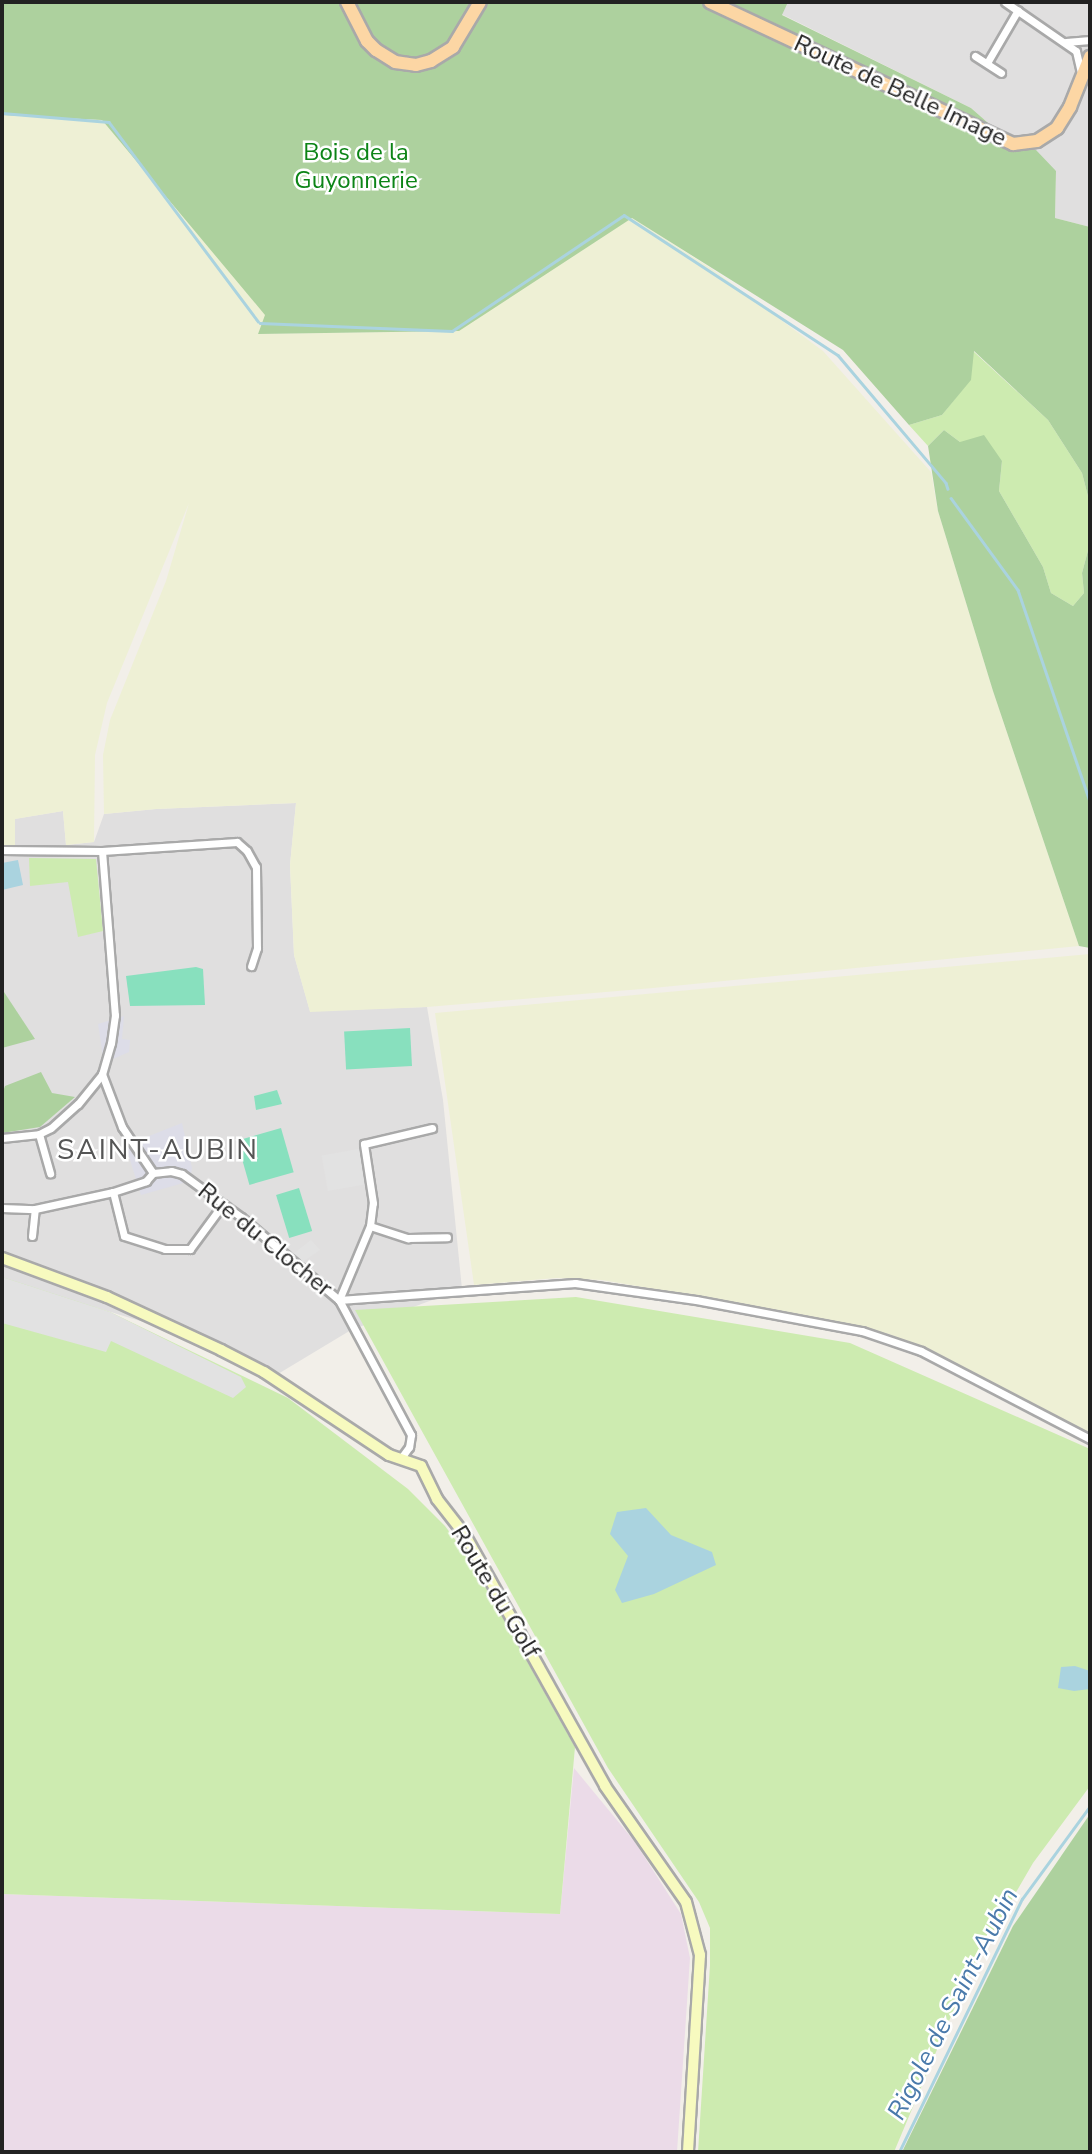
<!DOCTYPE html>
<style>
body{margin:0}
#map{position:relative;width:1092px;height:2154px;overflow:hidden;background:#f2efe9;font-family:"Nunito Sans",sans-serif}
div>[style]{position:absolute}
.residential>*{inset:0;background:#e0dfdf}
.industrial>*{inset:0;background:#ebdbe8}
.farmland>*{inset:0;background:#eef0d5}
.grass>*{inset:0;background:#cdebb0}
.forest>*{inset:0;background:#add19e}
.pitch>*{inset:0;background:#88e0be;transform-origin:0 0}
.parking>*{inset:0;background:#e2e2e2;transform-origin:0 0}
.plaza>*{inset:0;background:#dddde8}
.water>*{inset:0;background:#aad3df}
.stream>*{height:2.5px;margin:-1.25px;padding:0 1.25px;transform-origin:1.25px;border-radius:1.25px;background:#aad3df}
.roads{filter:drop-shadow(2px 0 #a9a9a9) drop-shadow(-2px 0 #a9a9a9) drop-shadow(0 2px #a9a9a9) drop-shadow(0 -2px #a9a9a9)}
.street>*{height:7px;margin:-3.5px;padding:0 3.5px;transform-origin:3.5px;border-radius:3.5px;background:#fff}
.secondary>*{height:10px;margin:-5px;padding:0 5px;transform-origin:5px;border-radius:5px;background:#f7fabf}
.primary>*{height:12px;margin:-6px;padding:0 6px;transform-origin:6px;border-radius:6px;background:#fcd6a4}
span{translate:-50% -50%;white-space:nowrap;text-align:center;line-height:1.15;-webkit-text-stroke:5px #fff;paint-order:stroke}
.street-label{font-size:24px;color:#222}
.park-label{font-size:24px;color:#0c8416}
.water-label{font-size:26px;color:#4a7aab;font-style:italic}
.quarter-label{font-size:28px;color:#555;letter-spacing:2px}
.frame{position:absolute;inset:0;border:4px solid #222;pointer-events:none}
</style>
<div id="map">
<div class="residential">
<i style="clip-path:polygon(757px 2px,1090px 2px,1090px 227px,1055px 218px,1056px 171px,1019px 150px,971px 108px)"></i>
<i style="clip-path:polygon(296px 803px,290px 865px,294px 955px,310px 1011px,427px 1007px,443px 1100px,462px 1289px,351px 1330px,268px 1380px,160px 1327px,2px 1279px,2px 845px,15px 846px,14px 819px,63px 811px,66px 845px,94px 842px,104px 814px,156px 809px)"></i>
</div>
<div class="industrial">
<i style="clip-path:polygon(574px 1768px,635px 1842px,681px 1914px,690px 1958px,677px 2152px,2px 2152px,2px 1894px,560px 1914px)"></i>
</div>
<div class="farmland">
<i style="clip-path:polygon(2px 115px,102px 120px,266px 315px,258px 334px,459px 331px,500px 300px,632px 218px,712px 269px,823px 351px,931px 472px,938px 511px,993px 691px,1079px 946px,653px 988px,427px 1007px,310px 1012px,294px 955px,290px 865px,296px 803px,156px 809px,104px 814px,103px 755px,110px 720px,166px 581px,189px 503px,107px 703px,95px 755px,94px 842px,66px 845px,63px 811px,15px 819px,15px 846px,2px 845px)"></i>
<i style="clip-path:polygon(1090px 954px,1090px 1434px,931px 1351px,889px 1334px,780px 1311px,602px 1280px,556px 1278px,474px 1285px,435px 1013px)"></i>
</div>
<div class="grass">
<i style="clip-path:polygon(973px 351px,1048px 420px,1082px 473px,1090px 504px,1090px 543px,1082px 573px,1084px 593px,1073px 606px,1051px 593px,1043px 567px,999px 491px,1002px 461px,960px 442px,944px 430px,928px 446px,909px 425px,942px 415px,970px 380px)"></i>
<i style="clip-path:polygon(29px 858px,96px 859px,103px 931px,78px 937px,68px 882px,30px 886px)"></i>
<i style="clip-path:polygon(2px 1277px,110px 1312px,288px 1398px,408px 1489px,445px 1526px,471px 1561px,575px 1747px,560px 1914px,2px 1894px)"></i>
<i style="clip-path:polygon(576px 1297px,850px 1343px,1090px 1449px,1090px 1786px,1033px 1863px,970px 1971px,894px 2152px,698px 2152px,710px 1965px,710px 1928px,699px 1902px,608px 1768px,355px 1310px)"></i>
</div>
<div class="forest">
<i style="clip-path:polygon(2px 2px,788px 2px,782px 15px,971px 108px,1019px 150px,1036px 150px,1056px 171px,1055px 218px,1090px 227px,1090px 504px,1082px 473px,1048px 420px,974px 351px,971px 380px,942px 415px,909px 425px,843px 350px,632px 218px,459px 331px,258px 334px,265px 315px,102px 120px,2px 115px)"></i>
<i style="clip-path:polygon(944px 430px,960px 442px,984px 435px,1002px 461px,999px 491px,1043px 567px,1051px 593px,1073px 606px,1084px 593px,1082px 573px,1090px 543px,1090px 948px,1079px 946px,993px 691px,938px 511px,928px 446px)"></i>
<i style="clip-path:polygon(4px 992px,35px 1039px,2px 1048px)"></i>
<i style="clip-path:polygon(41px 1072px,52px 1093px,75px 1097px,40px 1127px,2px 1133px,2px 1095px,5px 1086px)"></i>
<i style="clip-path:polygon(1090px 1814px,1090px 2152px,902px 2152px,1013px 1926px)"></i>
</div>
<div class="pitch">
<i style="clip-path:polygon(196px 967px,203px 969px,205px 1005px,130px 1006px,126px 976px)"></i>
<i style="left:410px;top:1028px;width:38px;height:66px;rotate:87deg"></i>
<i style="clip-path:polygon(277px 1090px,282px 1104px,256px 1110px,254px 1096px)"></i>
<i style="left:281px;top:1128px;width:46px;height:46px;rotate:74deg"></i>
<i style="left:299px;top:1188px;width:45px;height:24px;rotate:73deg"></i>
</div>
<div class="parking">
<i style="left:364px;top:1148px;width:36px;height:43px;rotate:80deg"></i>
<i style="clip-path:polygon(311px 1240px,320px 1250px,301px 1263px,293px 1254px)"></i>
<i style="clip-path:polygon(2px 1277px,110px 1312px,241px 1377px,246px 1387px,233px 1398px,111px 1341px,106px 1352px,2px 1323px)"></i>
</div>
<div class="plaza">
<i style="clip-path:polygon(124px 1016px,122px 1039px,130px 1040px,129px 1052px,104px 1063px,98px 1024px)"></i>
<i style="clip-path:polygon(182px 1123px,192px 1168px,190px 1181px,141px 1195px,125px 1144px,128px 1137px,139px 1140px)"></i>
</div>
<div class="water">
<i style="clip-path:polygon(18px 860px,23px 885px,2px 890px,2px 863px)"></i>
<i style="clip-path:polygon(646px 1508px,671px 1535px,712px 1552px,716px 1565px,654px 1594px,622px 1603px,615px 1590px,628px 1556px,610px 1534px,617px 1512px)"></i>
<i style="clip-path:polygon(1075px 1666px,1090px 1671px,1090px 1689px,1074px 1691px,1058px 1688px,1061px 1667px)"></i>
</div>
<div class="stream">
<i style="left:2px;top:113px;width:107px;rotate:4.8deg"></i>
<i style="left:109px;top:122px;width:249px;rotate:53.2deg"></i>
<i style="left:260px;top:323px;width:192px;rotate:2.4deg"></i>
<i style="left:452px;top:331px;width:207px;rotate:-34deg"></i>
<i style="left:624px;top:215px;width:256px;rotate:33.2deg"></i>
<i style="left:838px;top:355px;width:167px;rotate:49.8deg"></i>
<i style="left:946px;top:483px;width:6px;rotate:72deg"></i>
<i style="left:951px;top:498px;width:114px;rotate:53.9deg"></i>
<i style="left:1018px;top:590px;width:223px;rotate:71.2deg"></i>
<i style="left:899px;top:2152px;width:281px;rotate:-64.1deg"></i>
<i style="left:1022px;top:1899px;width:115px;rotate:-53.8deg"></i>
</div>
<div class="roads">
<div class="street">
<i style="left:1005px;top:2px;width:86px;rotate:34.6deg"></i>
<i style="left:1076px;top:51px;width:22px;rotate:77deg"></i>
<i style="left:1066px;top:42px;width:24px;rotate:-5deg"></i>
<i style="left:975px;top:56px;width:31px;rotate:33deg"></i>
<i style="left:987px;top:63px;width:61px;rotate:-59.7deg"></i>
<i style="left:2px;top:850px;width:100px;rotate:0.6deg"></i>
<i style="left:102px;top:851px;width:135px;rotate:-3.8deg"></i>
<i style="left:237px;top:842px;width:13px;rotate:42deg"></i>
<i style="left:247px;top:851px;width:18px;rotate:61deg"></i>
<i style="left:256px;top:867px;width:81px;rotate:89.3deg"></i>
<i style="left:257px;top:948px;width:19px;rotate:108deg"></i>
<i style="left:102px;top:851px;width:165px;rotate:85.5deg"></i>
<i style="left:115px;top:1015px;width:28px;rotate:98deg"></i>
<i style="left:111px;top:1043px;width:32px;rotate:106deg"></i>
<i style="left:102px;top:1074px;width:57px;rotate:69.3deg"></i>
<i style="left:122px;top:1127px;width:55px;rotate:56deg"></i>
<i style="left:153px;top:1173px;width:18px;rotate:-6deg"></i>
<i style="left:171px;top:1171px;width:11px;rotate:15deg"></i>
<i style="left:182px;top:1174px;width:73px;rotate:36.1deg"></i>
<i style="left:241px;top:1217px;width:128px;rotate:40.3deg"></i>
<i style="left:339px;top:1300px;width:153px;rotate:61.9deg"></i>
<i style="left:411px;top:1435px;width:12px;rotate:99deg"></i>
<i style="left:409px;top:1447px;width:14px;rotate:126deg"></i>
<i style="left:39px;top:1134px;width:41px;rotate:74.2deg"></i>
<i style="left:2px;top:1138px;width:37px;rotate:-6deg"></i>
<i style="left:39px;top:1134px;width:13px;rotate:-27deg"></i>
<i style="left:51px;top:1128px;width:36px;rotate:-42deg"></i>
<i style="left:78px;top:1104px;width:38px;rotate:-51deg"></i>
<i style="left:113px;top:1192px;width:45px;rotate:76deg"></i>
<i style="left:124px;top:1236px;width:43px;rotate:17.6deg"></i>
<i style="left:165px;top:1249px;width:25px"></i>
<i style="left:190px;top:1249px;width:56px;rotate:-53.7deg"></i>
<i style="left:2px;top:1208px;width:33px;rotate:2deg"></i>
<i style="left:35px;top:1209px;width:80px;rotate:-12.3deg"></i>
<i style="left:113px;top:1192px;width:35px;rotate:-18deg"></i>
<i style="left:146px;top:1181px;width:11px;rotate:-49deg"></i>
<i style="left:370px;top:1226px;width:40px;rotate:18deg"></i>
<i style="left:408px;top:1238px;width:39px;rotate:-1deg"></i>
<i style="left:32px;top:1236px;width:27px;rotate:-84deg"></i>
<i style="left:339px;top:1300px;width:237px;rotate:-4.1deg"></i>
<i style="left:575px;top:1283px;width:122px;rotate:8deg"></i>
<i style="left:696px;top:1300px;width:169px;rotate:10.6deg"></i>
<i style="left:862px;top:1331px;width:62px;rotate:18.7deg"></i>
<i style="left:921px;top:1351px;width:191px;rotate:27.5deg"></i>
<i style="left:339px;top:1300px;width:80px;rotate:-67.3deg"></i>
<i style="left:370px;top:1226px;width:23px;rotate:-83deg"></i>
<i style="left:373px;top:1203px;width:60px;rotate:-98.7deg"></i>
<i style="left:364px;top:1144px;width:70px;rotate:-13.2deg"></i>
</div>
<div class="secondary">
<i style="left:2px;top:1258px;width:112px;rotate:20.4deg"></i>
<i style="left:107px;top:1297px;width:126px;rotate:24.9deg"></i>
<i style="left:221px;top:1350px;width:48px;rotate:27.1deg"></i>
<i style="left:264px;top:1372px;width:150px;rotate:33.6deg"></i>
<i style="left:389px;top:1455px;width:34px;rotate:19deg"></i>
<i style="left:421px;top:1466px;width:37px;rotate:64deg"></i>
<i style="left:437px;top:1499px;width:46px;rotate:52.1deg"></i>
<i style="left:465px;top:1535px;width:287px;rotate:60.8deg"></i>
<i style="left:605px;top:1786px;width:141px;rotate:55.1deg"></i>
<i style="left:686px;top:1902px;width:55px;rotate:75.2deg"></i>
<i style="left:700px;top:1955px;width:197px;rotate:93.5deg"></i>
</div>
<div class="primary">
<i style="left:347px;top:2px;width:44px;rotate:62.9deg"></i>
<i style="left:367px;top:41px;width:13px;rotate:45deg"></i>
<i style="left:376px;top:50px;width:22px;rotate:32deg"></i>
<i style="left:395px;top:62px;width:21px;rotate:8deg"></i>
<i style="left:416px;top:65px;width:16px;rotate:-15deg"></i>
<i style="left:431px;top:61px;width:26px;rotate:-32deg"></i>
<i style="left:453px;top:47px;width:52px;rotate:-59deg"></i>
<i style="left:710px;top:2px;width:335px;rotate:25.1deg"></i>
<i style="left:1013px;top:144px;width:24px;rotate:-7deg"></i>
<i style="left:1037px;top:141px;width:24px;rotate:-33deg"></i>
<i style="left:1057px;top:128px;width:25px;rotate:-58deg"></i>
<i style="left:1070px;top:107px;width:54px;rotate:-68.2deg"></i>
</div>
</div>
<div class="street-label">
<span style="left:900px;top:91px;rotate:25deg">Route de Belle Image</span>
<span style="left:265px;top:1240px;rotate:39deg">Rue du Clocher</span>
<span style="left:495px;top:1592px;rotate:59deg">Route du Golf</span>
</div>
<div class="park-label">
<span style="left:356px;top:167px">Bois de la<br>Guyonnerie</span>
</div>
<div class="water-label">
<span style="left:953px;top:2004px;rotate:-63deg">Rigole de Saint-Aubin</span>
</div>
<div class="quarter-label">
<span style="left:158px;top:1150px">SAINT-AUBIN</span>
</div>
<div class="frame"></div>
</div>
